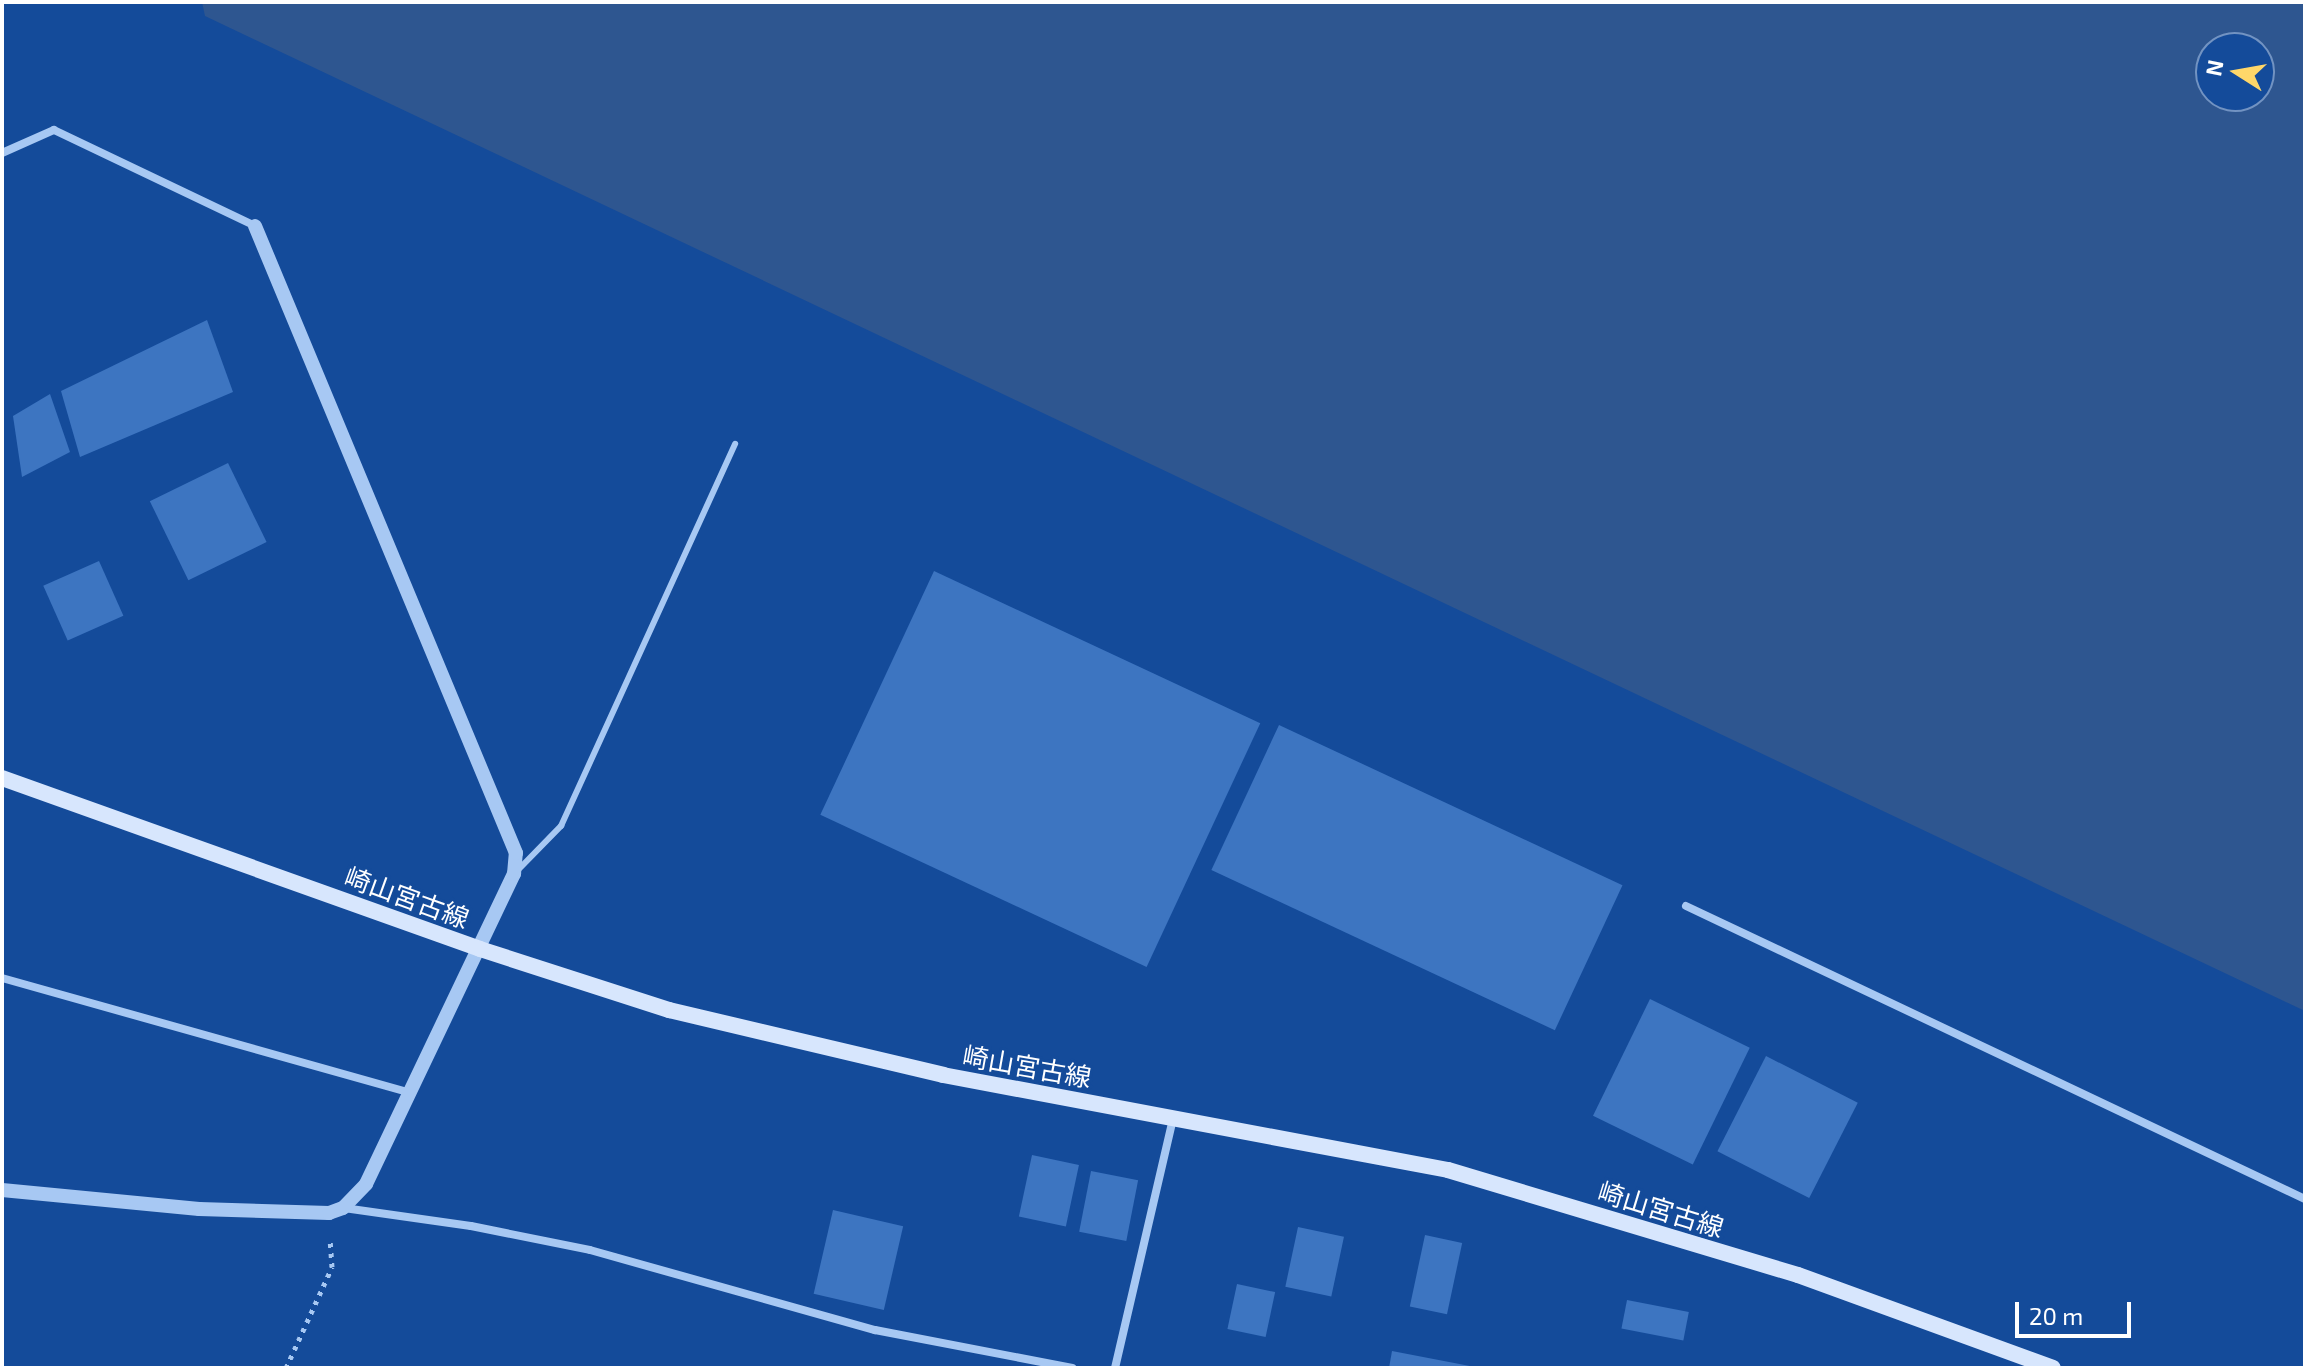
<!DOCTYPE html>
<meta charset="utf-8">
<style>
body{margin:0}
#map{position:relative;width:2307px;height:1370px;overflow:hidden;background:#144b9a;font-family:"Exo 2","Noto Sans JP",sans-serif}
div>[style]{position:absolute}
.water>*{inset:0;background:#2e5690}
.building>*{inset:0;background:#3d75c1;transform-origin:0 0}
.path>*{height:5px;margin-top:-2.5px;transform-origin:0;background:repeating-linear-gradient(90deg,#a7c8f3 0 4px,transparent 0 10px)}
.service>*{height:6px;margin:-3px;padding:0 3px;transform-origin:3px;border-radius:3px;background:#a7c8f3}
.minor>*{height:8px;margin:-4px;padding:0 4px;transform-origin:4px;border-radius:4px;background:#a7c8f3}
.tertiary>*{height:14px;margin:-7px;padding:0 7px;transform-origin:7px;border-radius:7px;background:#a7c8f3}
.secondary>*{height:16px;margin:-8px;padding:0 8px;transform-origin:8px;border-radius:8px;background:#d7e6fd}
span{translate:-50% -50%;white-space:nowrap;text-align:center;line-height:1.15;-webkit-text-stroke:6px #144b9a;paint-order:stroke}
.street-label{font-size:26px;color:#fff}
.frame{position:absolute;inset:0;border:4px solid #fff;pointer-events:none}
.north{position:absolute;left:2195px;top:32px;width:80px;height:80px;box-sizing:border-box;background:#144b9a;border:2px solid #7293c2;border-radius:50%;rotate:281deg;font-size:22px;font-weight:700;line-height:32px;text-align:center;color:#fff}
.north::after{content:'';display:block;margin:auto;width:28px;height:36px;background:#ffd769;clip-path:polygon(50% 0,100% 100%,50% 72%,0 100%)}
.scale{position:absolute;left:2015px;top:1302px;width:116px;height:36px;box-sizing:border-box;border:4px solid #fff;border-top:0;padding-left:10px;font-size:24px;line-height:28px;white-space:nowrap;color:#fff;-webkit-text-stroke:6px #144b9a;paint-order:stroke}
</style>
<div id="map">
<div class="water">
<i style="clip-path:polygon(evenodd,202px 2px,2305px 2px,2305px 1011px,205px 16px,202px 2px,2211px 48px,2259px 48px,2259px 96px,2211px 96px,2211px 48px)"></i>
</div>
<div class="building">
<i style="clip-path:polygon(207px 320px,233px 392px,80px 457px,61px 391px)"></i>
<i style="clip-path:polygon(50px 394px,70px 452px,22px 477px,13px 416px)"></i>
<i style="left:228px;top:463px;width:88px;height:87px;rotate:64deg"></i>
<i style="left:99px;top:561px;width:60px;height:61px;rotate:66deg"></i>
<i style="left:934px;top:571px;width:360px;height:269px;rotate:25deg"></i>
<i style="left:1279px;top:725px;width:379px;height:160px;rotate:25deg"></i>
<i style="left:1650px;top:999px;width:111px;height:130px;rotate:26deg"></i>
<i style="left:1766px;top:1056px;width:103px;height:107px;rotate:27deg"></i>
<i style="left:1032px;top:1155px;width:48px;height:63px;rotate:12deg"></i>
<i style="left:1091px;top:1171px;width:48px;height:62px;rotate:11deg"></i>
<i style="left:833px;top:1210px;width:72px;height:86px;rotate:13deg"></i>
<i style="left:1298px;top:1227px;width:47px;height:61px;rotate:12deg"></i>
<i style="left:1425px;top:1235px;width:38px;height:73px;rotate:12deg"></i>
<i style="left:1237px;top:1284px;width:39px;height:46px;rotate:12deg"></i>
<i style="left:1627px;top:1300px;width:63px;height:29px;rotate:11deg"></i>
<i style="clip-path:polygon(1392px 1351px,1475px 1367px,1474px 1368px,1389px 1368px)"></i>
</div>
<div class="path">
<i style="left:286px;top:1368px;width:111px;rotate:-65.5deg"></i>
<i style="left:332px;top:1267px;width:28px;rotate:-94deg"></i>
</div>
<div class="service">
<i style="left:518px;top:870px;width:62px;rotate:-45.7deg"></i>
<i style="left:561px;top:826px;width:420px;rotate:-65.5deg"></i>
</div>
<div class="minor">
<i style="left:2px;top:153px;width:57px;rotate:-23.9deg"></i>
<i style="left:54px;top:130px;width:223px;rotate:25.5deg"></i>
<i style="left:1686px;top:906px;width:685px;rotate:25.33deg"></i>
<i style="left:2px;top:978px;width:424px;rotate:15.7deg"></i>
<i style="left:344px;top:1208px;width:128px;rotate:8.1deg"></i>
<i style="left:471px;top:1226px;width:121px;rotate:11.4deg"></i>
<i style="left:590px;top:1250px;width:296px;rotate:15.7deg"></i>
<i style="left:875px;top:1330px;width:201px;rotate:10.9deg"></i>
<i style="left:1115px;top:1368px;width:257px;rotate:-76.9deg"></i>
</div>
<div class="tertiary">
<i style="left:2px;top:1190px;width:198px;rotate:5.5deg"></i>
<i style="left:199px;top:1209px;width:130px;rotate:1.8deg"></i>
<i style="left:329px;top:1213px;width:15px;rotate:-20deg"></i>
<i style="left:343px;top:1208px;width:33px;rotate:-46deg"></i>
<i style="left:366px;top:1184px;width:344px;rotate:-64.5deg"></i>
<i style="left:514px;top:874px;width:21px;rotate:-85deg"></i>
<i style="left:516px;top:853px;width:679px;rotate:-112.6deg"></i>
</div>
<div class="secondary">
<i style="left:2px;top:778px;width:508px;rotate:19.68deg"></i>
<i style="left:480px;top:949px;width:199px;rotate:17.9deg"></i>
<i style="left:669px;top:1010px;width:282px;rotate:13.3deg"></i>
<i style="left:943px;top:1075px;width:514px;rotate:10.65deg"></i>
<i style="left:1448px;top:1170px;width:365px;rotate:16.7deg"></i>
<i style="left:1798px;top:1275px;width:271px;rotate:20deg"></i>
</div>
<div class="street-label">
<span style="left:407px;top:897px;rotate:20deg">崎山宮古線</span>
<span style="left:1027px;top:1066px;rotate:10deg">崎山宮古線</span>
<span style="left:1661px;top:1209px;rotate:17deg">崎山宮古線</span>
</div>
<div class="frame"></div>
<div class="north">N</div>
<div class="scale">20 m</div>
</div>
